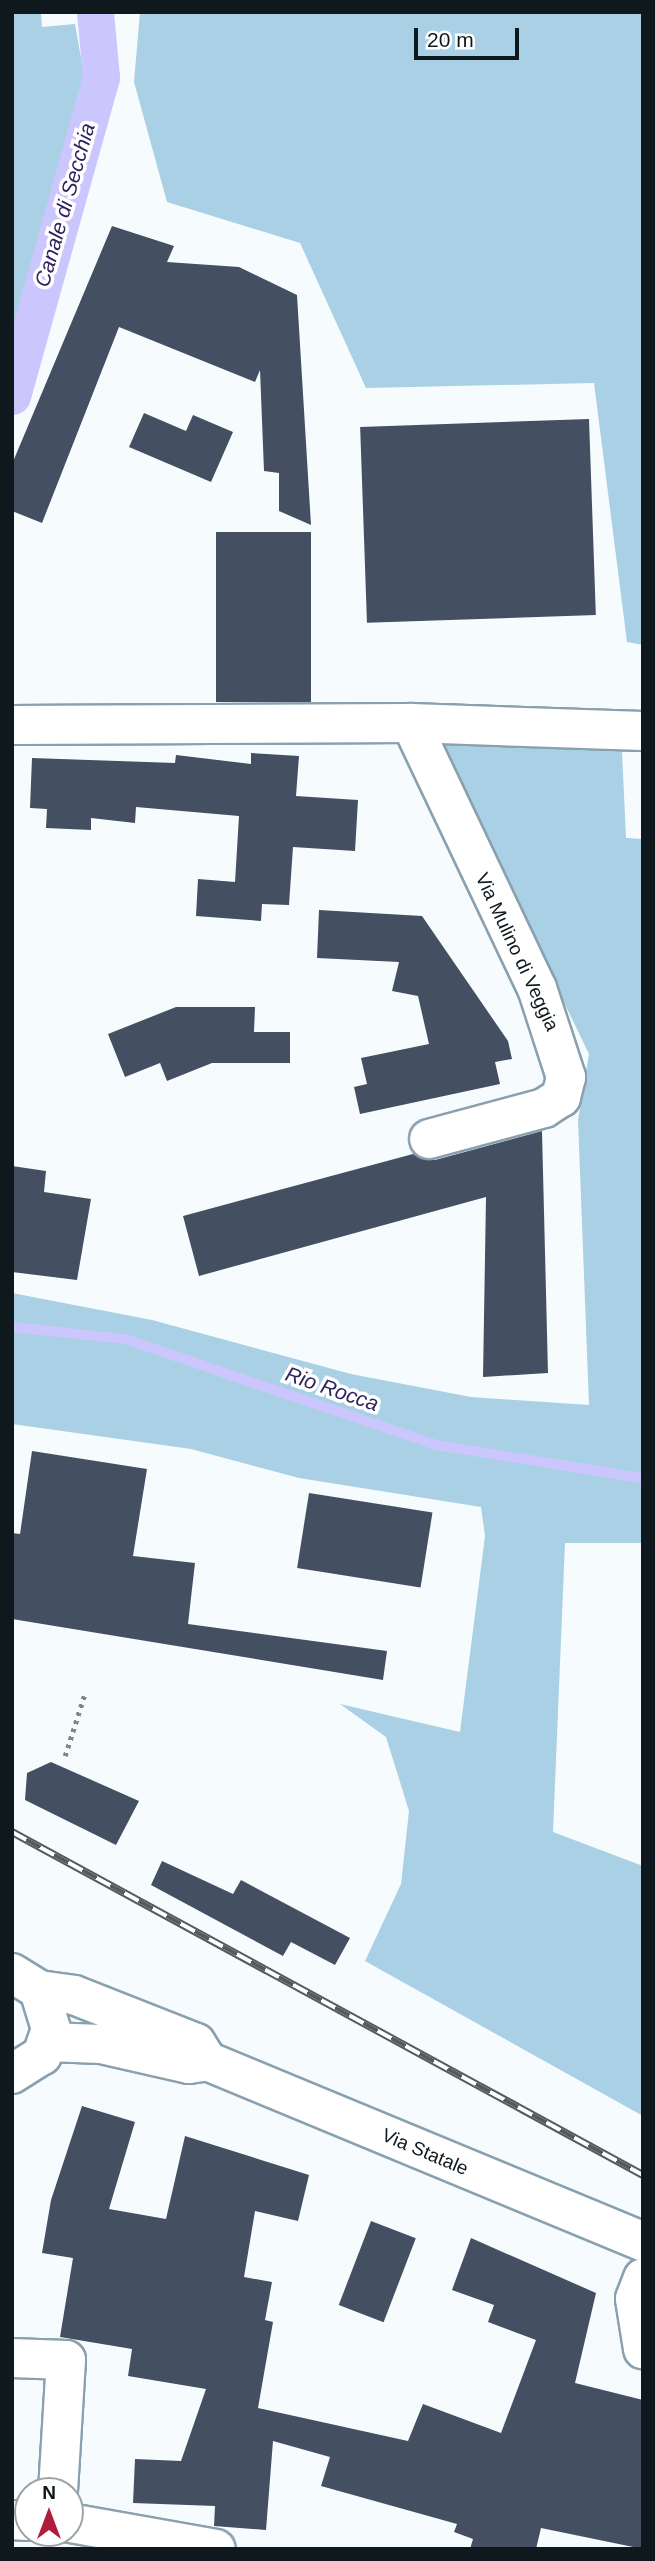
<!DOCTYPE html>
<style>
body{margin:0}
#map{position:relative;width:655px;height:2561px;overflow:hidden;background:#f6fbfe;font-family:Arial,sans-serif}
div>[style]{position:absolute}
.green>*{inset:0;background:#aad0e5}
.stream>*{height:10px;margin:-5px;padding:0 5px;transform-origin:5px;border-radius:5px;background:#ccc6fe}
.canal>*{height:37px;margin:-18.5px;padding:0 18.5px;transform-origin:18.5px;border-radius:18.5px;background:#ccc6fe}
.building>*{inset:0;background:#444f61;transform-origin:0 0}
.path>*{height:4.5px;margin-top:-2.25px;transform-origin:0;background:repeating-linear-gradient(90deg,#7f868a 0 3.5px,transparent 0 8.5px)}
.roads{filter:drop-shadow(2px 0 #89a1af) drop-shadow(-2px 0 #89a1af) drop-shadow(0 2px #89a1af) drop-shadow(0 -2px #89a1af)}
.minor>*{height:38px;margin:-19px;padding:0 19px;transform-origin:19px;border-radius:19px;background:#fff}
.rail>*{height:8px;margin-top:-4px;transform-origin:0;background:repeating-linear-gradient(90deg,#fff 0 16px,#535b5f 0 32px);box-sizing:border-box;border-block:2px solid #535b5f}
span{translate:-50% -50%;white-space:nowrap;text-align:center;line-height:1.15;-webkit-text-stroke:7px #fff;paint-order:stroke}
.street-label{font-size:19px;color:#0f181d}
.water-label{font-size:21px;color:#302160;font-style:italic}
.frame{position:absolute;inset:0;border:14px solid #0f181d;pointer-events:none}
.north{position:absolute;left:14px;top:2477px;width:70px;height:70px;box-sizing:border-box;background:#fff;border:2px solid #9fa3a5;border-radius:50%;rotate:0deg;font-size:19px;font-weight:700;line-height:28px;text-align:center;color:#0f181d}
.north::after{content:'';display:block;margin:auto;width:24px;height:32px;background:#b01c3c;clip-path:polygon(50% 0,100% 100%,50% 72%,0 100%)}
.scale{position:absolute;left:414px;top:28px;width:105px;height:32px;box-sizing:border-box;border:4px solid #0f181d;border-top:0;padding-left:9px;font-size:21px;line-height:24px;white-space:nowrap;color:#0f181d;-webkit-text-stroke:5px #fff;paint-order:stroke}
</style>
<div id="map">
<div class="green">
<i style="clip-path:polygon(12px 12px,41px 12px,42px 27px,75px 24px,86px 86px,12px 368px)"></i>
<i style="clip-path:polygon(140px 12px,643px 12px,643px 645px,627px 642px,594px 383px,366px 388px,300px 243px,167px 202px,134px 82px)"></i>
<i style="clip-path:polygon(438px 742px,622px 751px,626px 838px,643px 839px,643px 1543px,565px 1543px,553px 1832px,643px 1866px,643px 2116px,365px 1961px,401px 1884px,409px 1811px,386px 1737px,340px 1704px,460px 1732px,485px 1536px,481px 1507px,299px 1478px,191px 1449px,12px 1424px,12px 1293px,152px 1320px,351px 1374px,471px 1397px,589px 1405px,578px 1120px,589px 1054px)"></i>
</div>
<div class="stream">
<i style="left:12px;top:1327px;width:114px;rotate:6.1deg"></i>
<i style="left:125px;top:1339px;width:329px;rotate:18.8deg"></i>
<i style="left:436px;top:1445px;width:210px;rotate:9.1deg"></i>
</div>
<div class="canal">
<i style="left:12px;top:396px;width:331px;rotate:-74.4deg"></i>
<i style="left:101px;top:77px;width:65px;rotate:-95.3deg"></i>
</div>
<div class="building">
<i style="clip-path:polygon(112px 226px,174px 246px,167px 262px,239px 267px,297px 295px,311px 525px,279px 511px,279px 473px,264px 471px,260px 370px,255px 382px,119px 327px,42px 523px,12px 511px,12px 464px)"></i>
<i style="clip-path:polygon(144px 413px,186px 431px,193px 415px,233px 432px,211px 482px,129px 447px)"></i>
<i style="left:589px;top:419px;width:196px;height:229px;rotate:88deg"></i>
<i style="left:216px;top:532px;width:95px;height:170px"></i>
<i style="clip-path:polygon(251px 753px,299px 756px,296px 796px,358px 800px,355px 851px,293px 847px,289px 905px,262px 904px,261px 921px,196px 916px,198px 879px,235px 882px,239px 816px,136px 807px,135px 823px,91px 818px,91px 830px,46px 828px,47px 809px,30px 808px,32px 758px,175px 763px,176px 755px,251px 764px)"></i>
<i style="clip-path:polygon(319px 910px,422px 916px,508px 1041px,512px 1059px,495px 1062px,500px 1084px,360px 1114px,354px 1087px,367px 1084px,361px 1058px,429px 1044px,418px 996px,392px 991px,399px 962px,317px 958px)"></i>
<i style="clip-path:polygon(176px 1007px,255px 1007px,254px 1032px,290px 1032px,290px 1063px,212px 1063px,167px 1081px,160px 1063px,125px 1077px,108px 1034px)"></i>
<i style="clip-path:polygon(542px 1131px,548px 1373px,483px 1377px,486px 1197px,199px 1276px,183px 1216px,413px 1154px,435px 1160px)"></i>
<i style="clip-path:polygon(12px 1166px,46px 1171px,44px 1192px,91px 1199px,77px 1280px,12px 1272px)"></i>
<i style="clip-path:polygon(32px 1451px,147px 1469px,133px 1556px,195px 1563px,188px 1624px,387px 1651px,383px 1680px,12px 1619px,12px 1533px,20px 1534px)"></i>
<i style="left:309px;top:1493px;width:125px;height:76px;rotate:9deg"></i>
<i style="clip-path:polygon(51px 1762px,139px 1801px,116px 1845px,25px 1800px,27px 1773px)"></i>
<i style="clip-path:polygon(162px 1861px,233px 1894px,241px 1880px,350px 1938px,335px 1965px,291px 1942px,283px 1956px,151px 1885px)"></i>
<i style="clip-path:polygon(82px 2106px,135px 2122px,109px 2209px,166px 2219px,185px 2136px,309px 2175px,298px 2221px,255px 2211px,244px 2277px,272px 2282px,265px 2320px,273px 2322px,258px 2408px,408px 2441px,423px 2404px,501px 2433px,536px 2340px,488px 2322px,494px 2305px,452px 2290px,471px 2238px,596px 2293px,575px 2383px,643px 2400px,643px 2549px,541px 2528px,536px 2549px,470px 2549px,473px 2539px,454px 2532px,457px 2524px,321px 2486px,330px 2457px,273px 2441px,266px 2530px,214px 2526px,215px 2506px,133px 2503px,135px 2459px,181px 2461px,206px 2389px,128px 2376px,132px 2349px,60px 2337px,73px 2258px,42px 2253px,51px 2200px)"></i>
<i style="left:371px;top:2221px;width:48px;height:90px;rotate:21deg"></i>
</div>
<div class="path">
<i style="left:65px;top:1756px;width:63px;rotate:-72.4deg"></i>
</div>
<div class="roads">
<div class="minor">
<i style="left:411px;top:723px;width:232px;rotate:2deg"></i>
<i style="left:12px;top:725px;width:399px;rotate:-0.3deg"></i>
<i style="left:411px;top:723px;width:293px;rotate:64.6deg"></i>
<i style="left:537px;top:988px;width:94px;rotate:72deg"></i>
<i style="left:566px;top:1077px;width:21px;rotate:104deg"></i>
<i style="left:561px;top:1097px;width:20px;rotate:147deg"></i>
<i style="left:544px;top:1108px;width:119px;rotate:164.9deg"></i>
<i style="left:12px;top:1973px;width:32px;rotate:32deg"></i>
<i style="left:39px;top:1990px;width:41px;rotate:72.9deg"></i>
<i style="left:51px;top:2029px;width:28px;rotate:109deg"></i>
<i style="left:42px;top:2055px;width:36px;rotate:148deg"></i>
<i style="left:39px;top:1990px;width:35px;rotate:8deg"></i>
<i style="left:74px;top:1995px;width:131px;rotate:21.5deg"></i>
<i style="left:196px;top:2043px;width:19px;rotate:58deg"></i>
<i style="left:48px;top:2042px;width:53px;rotate:2.2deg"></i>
<i style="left:101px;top:2044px;width:90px;rotate:12.8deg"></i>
<i style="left:189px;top:2064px;width:18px;rotate:-9deg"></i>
<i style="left:207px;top:2061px;width:472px;rotate:22.5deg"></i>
<i style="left:643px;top:2278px;width:22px;rotate:111deg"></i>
<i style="left:635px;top:2299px;width:51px;rotate:80.9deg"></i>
<i style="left:12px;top:2358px;width:54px;rotate:2.1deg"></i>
<i style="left:66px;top:2360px;width:131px;rotate:93.5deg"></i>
<i style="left:12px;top:2520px;width:16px;rotate:4deg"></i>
<i style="left:70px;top:2523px;width:148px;rotate:10.1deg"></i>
</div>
</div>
<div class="rail">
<i style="left:12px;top:1832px;width:718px;rotate:28.53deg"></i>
</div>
<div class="street-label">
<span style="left:517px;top:952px;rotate:65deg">Via Mulino di Veggia</span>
<span style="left:425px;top:2152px;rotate:23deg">Via Statale</span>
</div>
<div class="water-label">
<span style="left:65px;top:205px;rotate:-74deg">Canale di Secchia</span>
<span style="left:332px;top:1389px;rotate:19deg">Rio Rocca</span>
</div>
<div class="frame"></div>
<div class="north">N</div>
<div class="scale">20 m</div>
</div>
